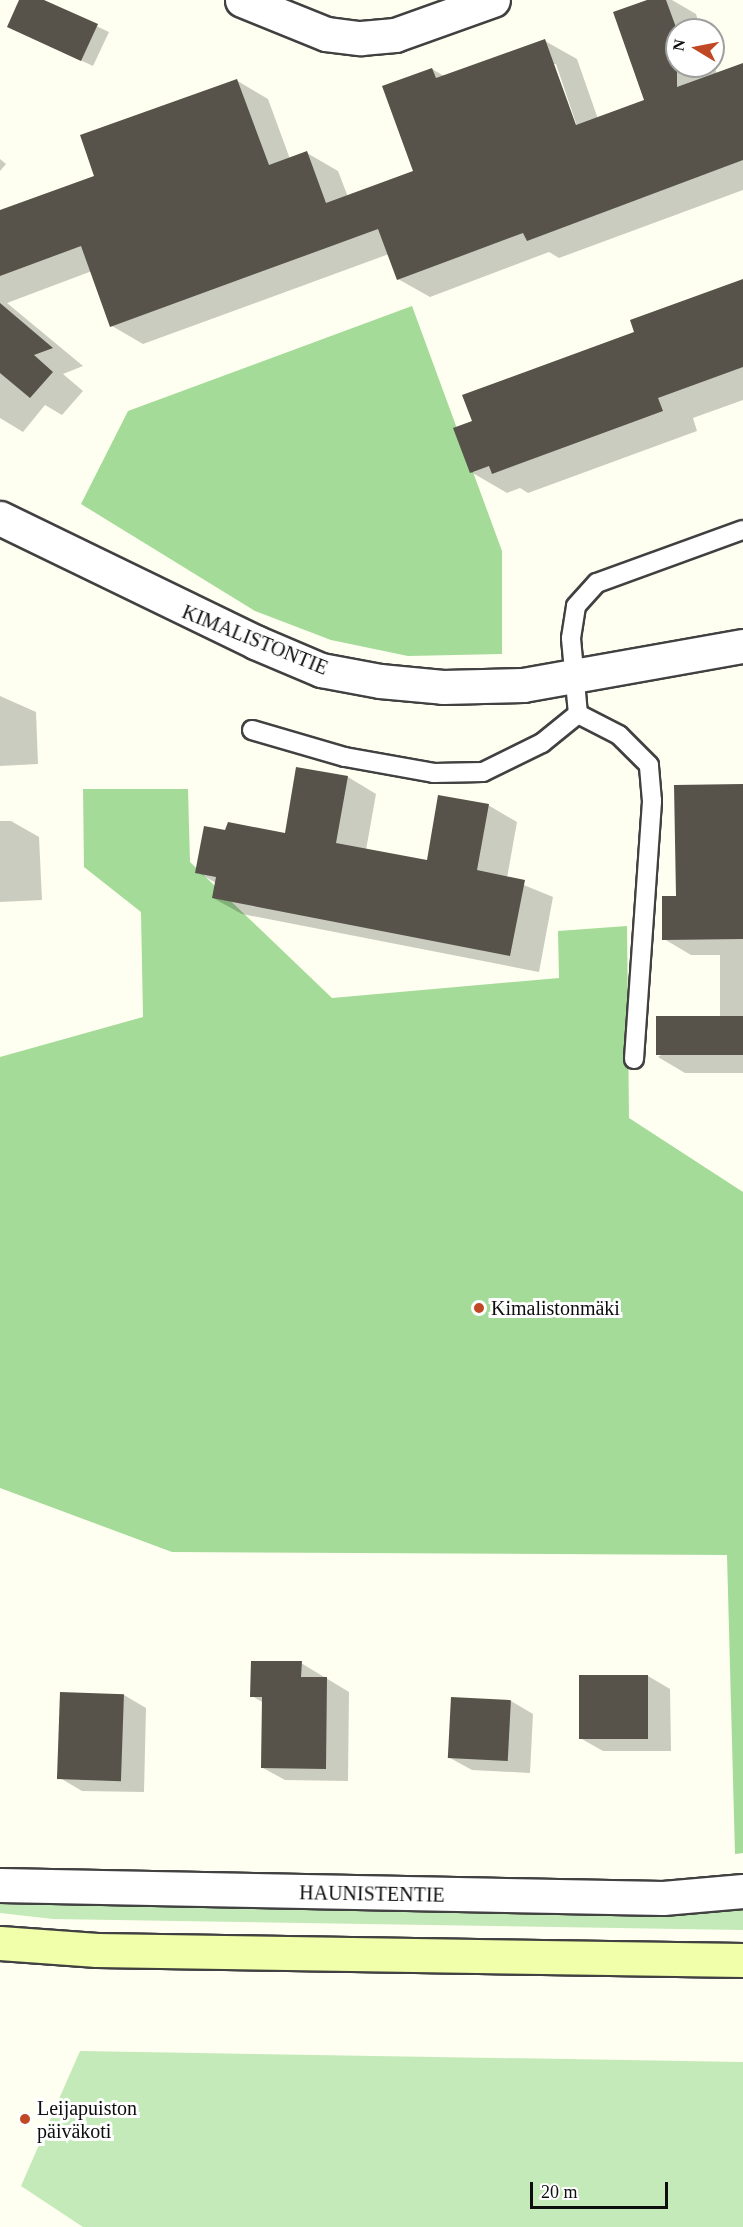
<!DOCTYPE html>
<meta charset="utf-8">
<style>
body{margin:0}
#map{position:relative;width:743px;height:2227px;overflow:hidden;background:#fefff0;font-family:"Times New Roman",serif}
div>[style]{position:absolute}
.green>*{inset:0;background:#c5eab9}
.forest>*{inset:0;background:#a4db98}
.shadow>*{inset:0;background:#0003}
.building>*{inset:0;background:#57534a;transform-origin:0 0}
.roads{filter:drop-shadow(2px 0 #414141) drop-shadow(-2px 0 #414141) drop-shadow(0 2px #414141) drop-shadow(0 -2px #414141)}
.lane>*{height:18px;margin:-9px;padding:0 9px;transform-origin:9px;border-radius:9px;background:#fff}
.street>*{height:33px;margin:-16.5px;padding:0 16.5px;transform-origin:16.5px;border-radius:16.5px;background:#fff}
.secondary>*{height:33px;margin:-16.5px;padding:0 16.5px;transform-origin:16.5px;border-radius:16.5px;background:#f1ffab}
.dots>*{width:16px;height:16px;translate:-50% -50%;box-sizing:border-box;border:3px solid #fff;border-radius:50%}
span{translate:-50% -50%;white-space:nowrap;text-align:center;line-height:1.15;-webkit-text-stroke:6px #fff;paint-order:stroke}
.street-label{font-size:20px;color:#0e0e0e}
.poi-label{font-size:20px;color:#0e0e0e}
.left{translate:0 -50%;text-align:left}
.north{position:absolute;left:665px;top:18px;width:60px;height:60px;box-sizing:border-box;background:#fff;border:2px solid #9f9f9f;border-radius:50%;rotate:280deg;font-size:16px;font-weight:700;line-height:24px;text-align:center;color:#0e0e0e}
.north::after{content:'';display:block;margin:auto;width:21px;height:27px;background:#c04825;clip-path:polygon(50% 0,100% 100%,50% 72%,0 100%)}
.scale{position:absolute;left:530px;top:2182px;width:138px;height:27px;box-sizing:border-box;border:3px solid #0e0e0e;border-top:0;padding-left:8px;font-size:18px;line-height:21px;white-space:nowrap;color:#0e0e0e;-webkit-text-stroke:4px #fff;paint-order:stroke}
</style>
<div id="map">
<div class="green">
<i style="clip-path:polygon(0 1901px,344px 1908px,743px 1903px,743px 1930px,53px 1919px,0 1913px)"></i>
<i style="clip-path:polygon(80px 2051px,743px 2062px,743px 2227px,83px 2227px,21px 2186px)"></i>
</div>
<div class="forest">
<i style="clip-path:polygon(412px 306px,502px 551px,502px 654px,408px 656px,331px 640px,255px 611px,81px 504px,128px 411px)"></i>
<i style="clip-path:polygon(83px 789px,188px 789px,190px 862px,332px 998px,559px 978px,558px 931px,627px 926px,629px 1118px,743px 1192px,743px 1853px,735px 1854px,727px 1555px,172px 1552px,0 1488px,0 1057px,143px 1017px,141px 912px,84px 867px)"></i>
</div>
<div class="shadow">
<i style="clip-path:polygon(20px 0,41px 0,109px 32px,93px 66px,9px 27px)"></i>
<i style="clip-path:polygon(evenodd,651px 0,672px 0,696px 14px,701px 30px,677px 30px,677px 66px,713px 63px,717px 74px,743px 70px,743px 190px,559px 258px,549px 252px,430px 297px,398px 279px,389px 254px,143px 344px,112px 326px,92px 271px,7px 303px,83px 366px,63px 374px,83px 391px,62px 415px,45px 405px,23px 432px,0 418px,0 212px,96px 177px,236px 80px,268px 99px,290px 159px,307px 153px,338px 171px,348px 197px,415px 172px,432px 69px,444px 76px,545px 41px,577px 59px,598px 119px,646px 101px,651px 0,553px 64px,556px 64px,579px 132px,577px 133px,553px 64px)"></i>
<i style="clip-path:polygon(0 159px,6px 164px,0 171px)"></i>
<i style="clip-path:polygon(743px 280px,743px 400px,693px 418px,697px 431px,528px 493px,520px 488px,507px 493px,471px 472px,474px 422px)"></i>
<i style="clip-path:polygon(0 696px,36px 712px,38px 764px,0 766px)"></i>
<i style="clip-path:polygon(298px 768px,348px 777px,376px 794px,366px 850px,428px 862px,488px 805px,517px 822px,507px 878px,553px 897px,539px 972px,242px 914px,213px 898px,216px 883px,197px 872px,226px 832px,286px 835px)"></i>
<i style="clip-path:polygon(743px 786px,743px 1073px,685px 1073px,658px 1057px,720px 1018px,720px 955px,691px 955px,664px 939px,678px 898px)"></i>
<i style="clip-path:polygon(0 821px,11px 821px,39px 837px,42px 900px,0 902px)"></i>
<i style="clip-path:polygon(301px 1663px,349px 1692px,348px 1781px,285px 1780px,263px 1768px,264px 1703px,252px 1696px)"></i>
<i style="clip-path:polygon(581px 1676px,648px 1676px,670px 1689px,671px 1751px,603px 1751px,580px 1738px)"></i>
<i style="clip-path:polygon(124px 1695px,146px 1708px,144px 1792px,82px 1791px,60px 1778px)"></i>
<i style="clip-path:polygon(511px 1701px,533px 1714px,530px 1773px,472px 1770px,450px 1758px)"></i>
</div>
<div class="building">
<i style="clip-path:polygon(19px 0,44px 0,98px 24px,81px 61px,7px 27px)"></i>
<i style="clip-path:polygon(647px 0,666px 0,677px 30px,677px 87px,743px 63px,743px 160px,527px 241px,523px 233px,397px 280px,378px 229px,110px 327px,81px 246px,0 276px,0 210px,94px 176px,80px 135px,237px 79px,269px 165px,307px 151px,326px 203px,413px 171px,382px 86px,432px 68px,436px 78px,545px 39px,576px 125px,644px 100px,613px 12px)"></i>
<i style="clip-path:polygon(743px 279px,743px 367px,658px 398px,663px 411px,492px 474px,489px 466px,470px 473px,453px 428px,472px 421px,462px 395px,634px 332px,630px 320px)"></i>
<i style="clip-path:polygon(0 303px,53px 348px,34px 355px,53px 372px,30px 398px,0 373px)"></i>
<i style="clip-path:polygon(296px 767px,348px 776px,336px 843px,427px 860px,438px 795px,489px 804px,477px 870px,525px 880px,510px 956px,212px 898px,216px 877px,195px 873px,204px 826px,225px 830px,228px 822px,285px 833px)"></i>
<i style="clip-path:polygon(743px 784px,743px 939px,662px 940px,662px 896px,676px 896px,674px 785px)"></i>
<i style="left:743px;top:1016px;width:39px;height:87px;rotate:90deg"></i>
<i style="clip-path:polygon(251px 1661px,302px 1661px,301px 1677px,327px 1677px,326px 1769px,261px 1768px,262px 1697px,250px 1697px)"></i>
<i style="left:579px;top:1675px;width:69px;height:64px"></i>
<i style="left:60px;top:1692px;width:64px;height:87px;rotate:2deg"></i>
<i style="left:451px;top:1697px;width:60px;height:61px;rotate:3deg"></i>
</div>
<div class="roads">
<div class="lane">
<i style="left:252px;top:730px;width:97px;rotate:16.2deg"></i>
<i style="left:345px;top:757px;width:90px;rotate:10.2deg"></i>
<i style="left:434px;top:773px;width:49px;rotate:-1.2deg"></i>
<i style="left:483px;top:772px;width:66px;rotate:-26.2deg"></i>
<i style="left:542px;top:743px;width:46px;rotate:-38.9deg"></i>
<i style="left:634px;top:1059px;width:259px;rotate:-86deg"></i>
<i style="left:652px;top:801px;width:36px;rotate:-95deg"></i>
<i style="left:649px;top:765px;width:42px;rotate:-135deg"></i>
<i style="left:619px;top:735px;width:46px;rotate:-152.9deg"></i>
<i style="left:578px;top:714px;width:76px;rotate:-95.3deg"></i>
<i style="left:571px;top:638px;width:32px;rotate:-81deg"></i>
<i style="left:576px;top:606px;width:31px;rotate:-48deg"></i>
<i style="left:597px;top:583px;width:155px;rotate:-20deg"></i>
</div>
<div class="street">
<i style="left:242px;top:0;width:91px;rotate:22deg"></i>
<i style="left:326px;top:34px;width:35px;rotate:7deg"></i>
<i style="left:361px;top:38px;width:34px;rotate:-5deg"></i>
<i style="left:395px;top:35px;width:104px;rotate:-19.7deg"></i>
<i style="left:0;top:518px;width:284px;rotate:25.9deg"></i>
<i style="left:255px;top:642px;width:72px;rotate:23deg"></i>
<i style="left:321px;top:670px;width:60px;rotate:10.6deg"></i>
<i style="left:380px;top:681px;width:63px;rotate:5.4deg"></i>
<i style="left:443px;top:687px;width:80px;rotate:-1.4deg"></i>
<i style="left:523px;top:685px;width:223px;rotate:-10.1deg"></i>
<i style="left:0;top:1885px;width:663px;rotate:1.12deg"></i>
<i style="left:663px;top:1898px;width:80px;rotate:-5deg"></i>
</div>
<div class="secondary">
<i style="left:0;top:1943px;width:97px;rotate:4.1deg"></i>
<i style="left:97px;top:1950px;width:646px;rotate:0.89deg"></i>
</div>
</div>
<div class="dots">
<i style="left:479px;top:1308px;background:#c04825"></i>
<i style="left:25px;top:2119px;background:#c04825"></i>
</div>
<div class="street-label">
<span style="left:255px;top:640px;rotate:22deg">KIMALISTONTIE</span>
<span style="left:372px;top:1894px;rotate:1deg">HAUNISTENTIE</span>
</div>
<div class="poi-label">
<span class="left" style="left:491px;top:1308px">Kimalistonmäki</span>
<span class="left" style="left:37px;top:2120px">Leijapuiston<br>päiväkoti</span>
</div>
<div class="north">N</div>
<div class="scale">20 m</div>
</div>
